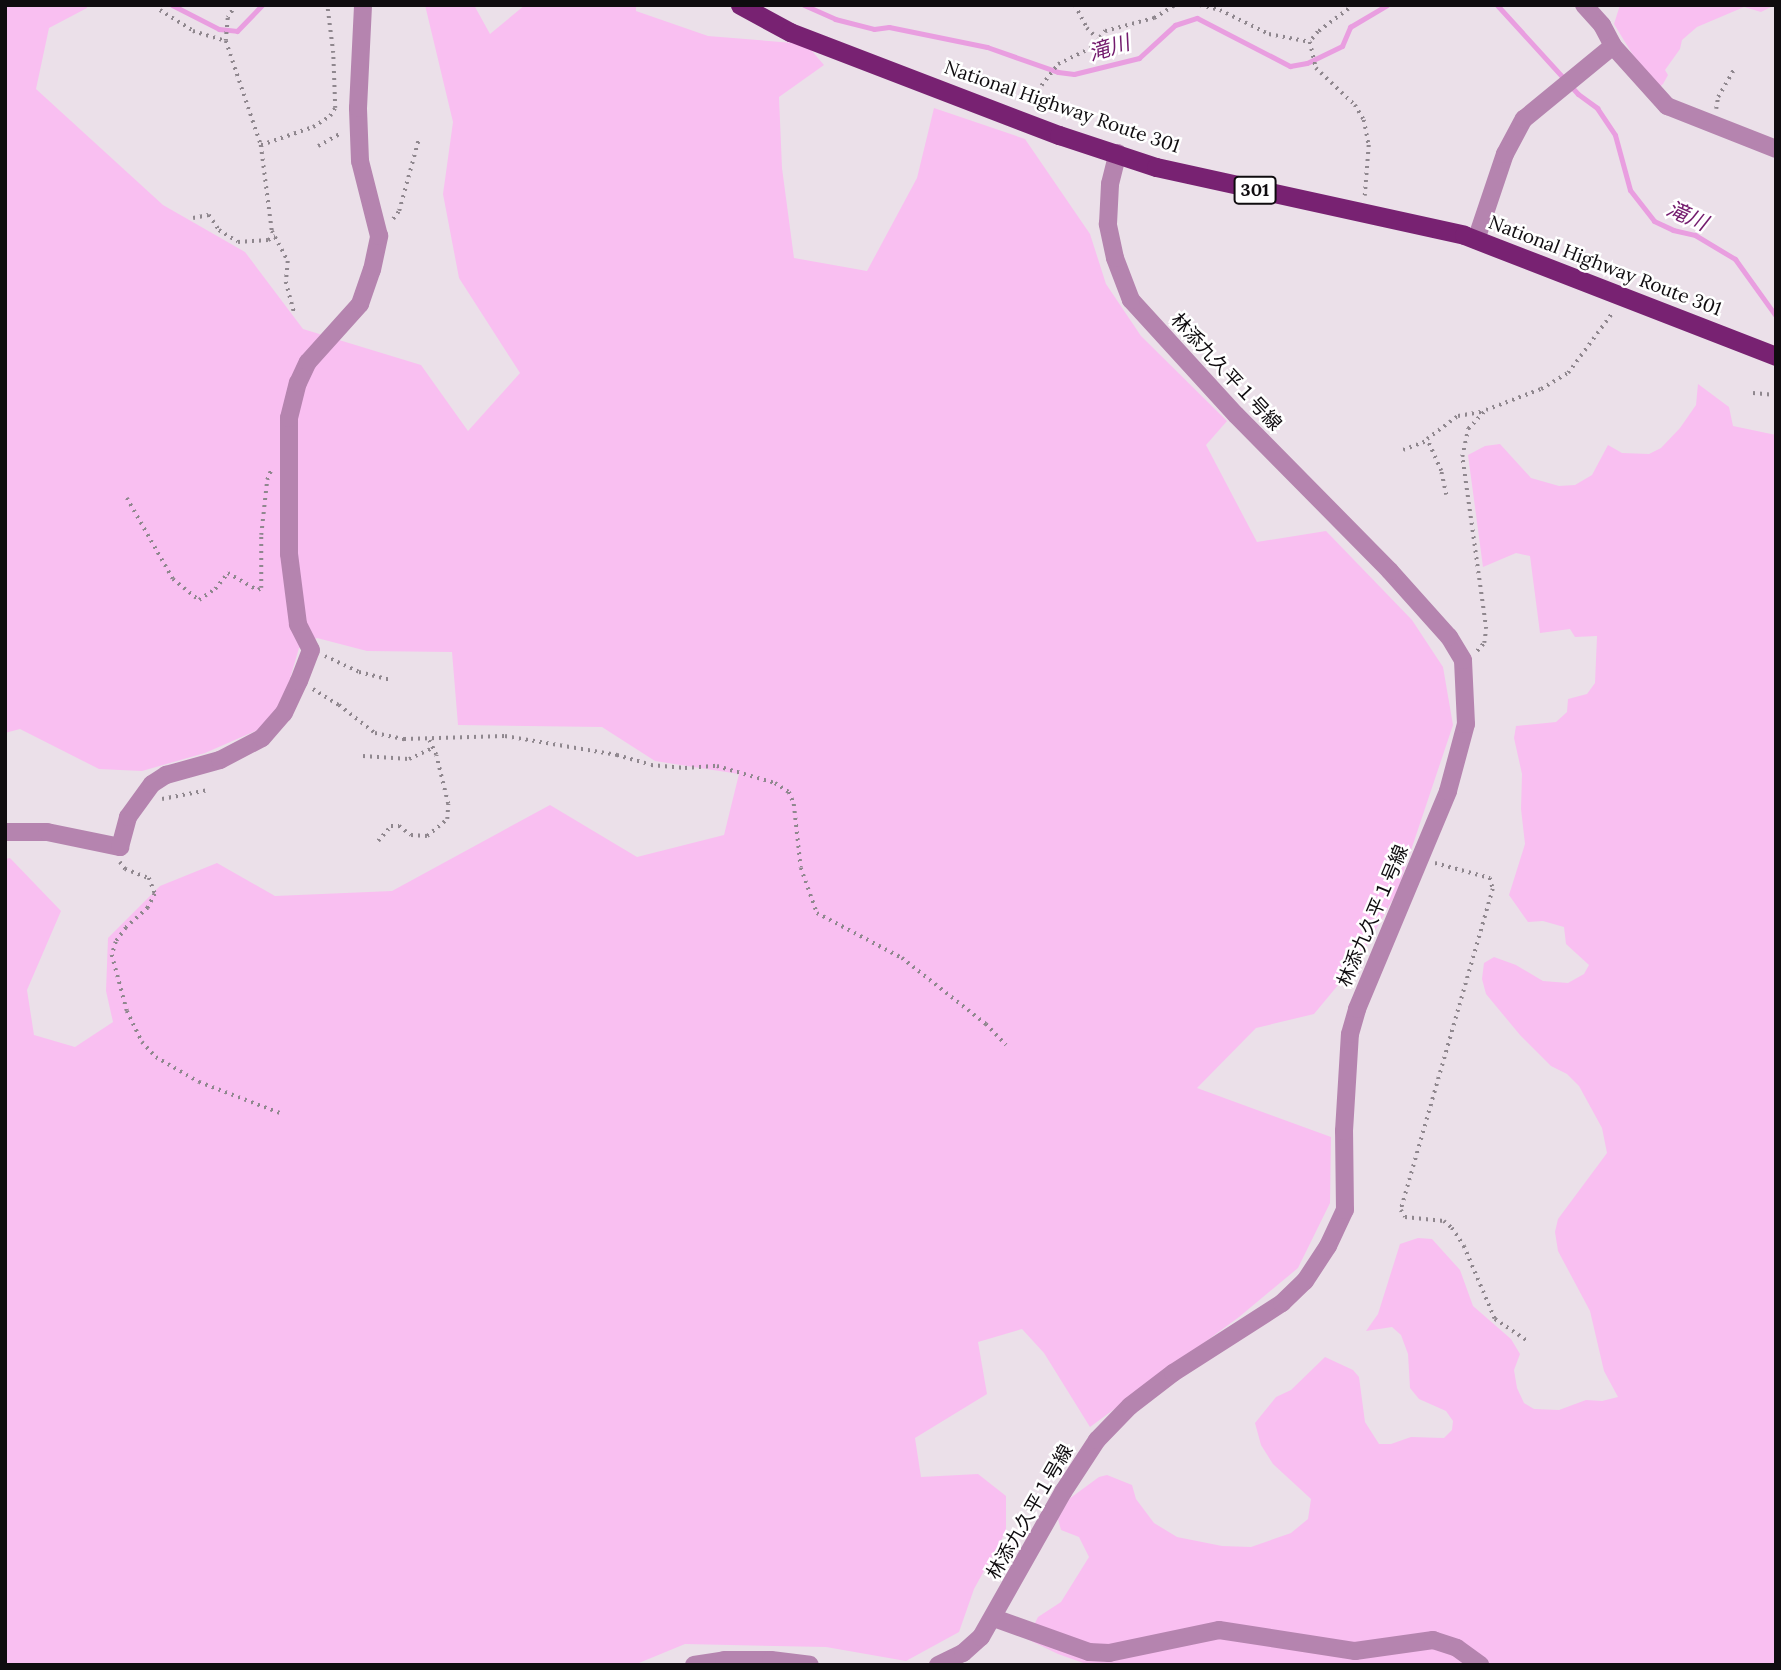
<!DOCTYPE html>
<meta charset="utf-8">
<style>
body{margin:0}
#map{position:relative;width:1781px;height:1670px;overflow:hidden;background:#ebe0e9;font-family:Lora,"Noto Sans JP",serif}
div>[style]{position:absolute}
.green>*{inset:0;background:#f9bff1}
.stream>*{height:5px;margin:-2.5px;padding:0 2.5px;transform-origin:2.5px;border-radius:2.5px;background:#e99ee0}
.path>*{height:3.5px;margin-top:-1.75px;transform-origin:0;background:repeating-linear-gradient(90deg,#8f878e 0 2px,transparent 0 7px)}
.minor>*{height:18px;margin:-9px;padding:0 9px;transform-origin:9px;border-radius:9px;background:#b584af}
.trunk>*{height:19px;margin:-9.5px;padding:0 9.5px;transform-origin:9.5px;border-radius:9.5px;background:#782272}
span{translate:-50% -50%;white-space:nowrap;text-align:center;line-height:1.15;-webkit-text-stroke:5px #fff;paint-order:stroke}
.shield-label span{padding:2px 5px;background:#fff;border:2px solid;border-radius:5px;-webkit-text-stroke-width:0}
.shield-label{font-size:18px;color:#0f0c0f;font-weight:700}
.street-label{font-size:19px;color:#0f0c0f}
.water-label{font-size:21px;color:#731b6d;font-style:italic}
.frame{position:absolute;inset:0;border:7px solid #0f0c0f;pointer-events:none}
</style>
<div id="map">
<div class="green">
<i style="clip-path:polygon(5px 5px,87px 5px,87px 8px,49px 28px,36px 89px,163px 205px,245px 252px,303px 329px,421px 365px,468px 431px,520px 373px,459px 278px,443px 194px,453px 122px,425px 5px,474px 5px,490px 34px,525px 5px,636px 5px,636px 11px,708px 36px,806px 44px,824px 65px,779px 97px,782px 168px,794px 258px,867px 271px,917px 178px,934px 108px,1025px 139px,1090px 234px,1106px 284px,1141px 336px,1227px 421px,1206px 445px,1257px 542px,1326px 531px,1412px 620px,1443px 667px,1453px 725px,1397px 892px,1358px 961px,1314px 1014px,1256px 1028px,1197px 1088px,1331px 1137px,1330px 1203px,1298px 1268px,1239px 1317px,1090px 1427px,1044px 1353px,1022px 1329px,978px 1342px,987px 1394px,915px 1438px,921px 1477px,978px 1474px,1006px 1496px,1006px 1531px,974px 1589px,959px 1632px,906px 1661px,826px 1647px,685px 1644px,634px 1665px,5px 1665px,5px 859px,10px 858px,61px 911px,27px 990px,34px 1035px,75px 1047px,113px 1022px,106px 991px,108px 938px,160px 886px,217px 863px,275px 896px,392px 891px,550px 805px,637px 857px,724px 835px,739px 774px,655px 761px,602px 727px,458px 725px,452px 652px,367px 651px,317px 638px,299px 648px,281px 710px,260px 729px,205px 753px,142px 771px,99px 769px,20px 729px,5px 733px)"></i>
<i style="clip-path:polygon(1620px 5px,1775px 5px,1761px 12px,1744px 7px,1697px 27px,1682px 40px,1680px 49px,1665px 70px,1668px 75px,1663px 84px,1655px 91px,1614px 24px)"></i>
<i style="clip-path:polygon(1698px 384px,1729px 407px,1733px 426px,1776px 435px,1776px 1665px,1089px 1665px,1058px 1654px,1027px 1639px,1038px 1617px,1061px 1602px,1089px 1557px,1079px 1537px,1061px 1530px,1058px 1519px,1069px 1499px,1099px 1477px,1107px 1475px,1132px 1485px,1136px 1499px,1154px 1523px,1177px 1537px,1222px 1546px,1251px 1547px,1291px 1533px,1308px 1519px,1311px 1499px,1273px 1464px,1261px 1445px,1255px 1423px,1276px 1397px,1291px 1390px,1325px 1357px,1353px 1370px,1359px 1377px,1365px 1422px,1379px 1444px,1391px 1444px,1411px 1437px,1444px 1438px,1452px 1430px,1453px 1421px,1446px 1411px,1419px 1399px,1410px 1388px,1408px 1354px,1401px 1335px,1392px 1327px,1366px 1331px,1378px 1314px,1400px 1244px,1418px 1238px,1432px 1239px,1460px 1270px,1473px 1306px,1511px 1339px,1520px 1354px,1514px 1370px,1517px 1388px,1524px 1403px,1534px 1409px,1559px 1410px,1586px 1400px,1602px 1401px,1618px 1397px,1604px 1371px,1590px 1311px,1558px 1251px,1555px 1232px,1558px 1219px,1607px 1153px,1602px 1128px,1579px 1086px,1567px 1074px,1551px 1066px,1520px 1035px,1486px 994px,1482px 979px,1484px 963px,1494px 957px,1516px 965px,1543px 981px,1568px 983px,1584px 974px,1589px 965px,1566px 944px,1564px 927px,1543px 921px,1528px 922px,1509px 895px,1525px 844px,1521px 809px,1522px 774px,1514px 738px,1516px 726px,1556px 722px,1567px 712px,1568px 699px,1587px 694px,1595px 683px,1597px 636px,1575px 637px,1570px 629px,1540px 633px,1530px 556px,1516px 553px,1483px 567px,1468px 455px,1485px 446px,1500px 444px,1531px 478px,1559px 486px,1575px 485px,1592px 475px,1608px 445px,1622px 453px,1649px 454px,1661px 448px,1680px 428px,1696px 405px)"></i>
</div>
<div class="stream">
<i style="left:172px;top:5px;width:53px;rotate:27.1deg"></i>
<i style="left:219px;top:29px;width:18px;rotate:6deg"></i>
<i style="left:237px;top:31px;width:36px;rotate:-46deg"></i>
<i style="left:804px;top:5px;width:34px;rotate:24deg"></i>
<i style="left:835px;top:19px;width:40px;rotate:14.4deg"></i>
<i style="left:874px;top:29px;width:15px;rotate:-8deg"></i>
<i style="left:889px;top:27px;width:100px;rotate:11.5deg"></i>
<i style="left:987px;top:47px;width:75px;rotate:19.4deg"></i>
<i style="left:1058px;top:72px;width:16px;rotate:7deg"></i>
<i style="left:1074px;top:74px;width:67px;rotate:-13.8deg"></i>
<i style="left:1139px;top:58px;width:49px;rotate:-42.5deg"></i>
<i style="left:1175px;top:25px;width:23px;rotate:-18deg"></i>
<i style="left:1197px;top:18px;width:105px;rotate:27.3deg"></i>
<i style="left:1290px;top:66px;width:17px;rotate:-10deg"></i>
<i style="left:1307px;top:63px;width:39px;rotate:-26deg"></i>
<i style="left:1342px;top:46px;width:21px;rotate:-67deg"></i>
<i style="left:1350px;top:27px;width:43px;rotate:-30.7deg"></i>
<i style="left:1497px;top:5px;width:120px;rotate:47.7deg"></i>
<i style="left:1578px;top:94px;width:24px;rotate:36deg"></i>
<i style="left:1597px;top:108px;width:32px;rotate:56deg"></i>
<i style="left:1615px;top:135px;width:57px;rotate:74.7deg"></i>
<i style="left:1630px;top:190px;width:39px;rotate:52deg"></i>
<i style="left:1654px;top:221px;width:21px;rotate:25deg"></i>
<i style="left:1673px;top:230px;width:23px;rotate:13deg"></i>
<i style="left:1695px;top:235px;width:47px;rotate:31deg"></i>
<i style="left:1735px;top:259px;width:70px;rotate:54.3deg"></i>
</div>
<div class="path">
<i style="left:236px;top:5px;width:15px;rotate:122deg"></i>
<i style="left:228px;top:18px;width:23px;rotate:95deg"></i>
<i style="left:226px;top:41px;width:110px;rotate:71.4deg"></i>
<i style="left:261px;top:145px;width:87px;rotate:82.7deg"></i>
<i style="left:272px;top:231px;width:34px;rotate:62deg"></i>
<i style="left:288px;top:261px;width:21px;rotate:95deg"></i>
<i style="left:286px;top:282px;width:34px;rotate:75deg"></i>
<i style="left:1075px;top:5px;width:26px;rotate:62deg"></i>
<i style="left:1087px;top:28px;width:14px;rotate:45deg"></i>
<i style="left:1200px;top:5px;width:21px;rotate:14deg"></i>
<i style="left:1220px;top:10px;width:55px;rotate:26.1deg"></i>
<i style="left:1269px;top:34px;width:42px;rotate:11deg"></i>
<i style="left:1354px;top:5px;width:45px;rotate:143.1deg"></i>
<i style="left:1318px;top:32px;width:13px;rotate:129deg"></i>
<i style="left:1310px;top:42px;width:27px;rotate:77deg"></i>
<i style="left:1316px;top:68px;width:54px;rotate:43.5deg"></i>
<i style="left:1355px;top:105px;width:17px;rotate:59deg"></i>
<i style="left:1364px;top:120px;width:25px;rotate:79deg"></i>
<i style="left:1369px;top:145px;width:51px;rotate:94.5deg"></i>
<i style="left:160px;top:10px;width:39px;rotate:32deg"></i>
<i style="left:193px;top:31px;width:34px;rotate:17deg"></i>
<i style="left:1031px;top:104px;width:14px;rotate:-65deg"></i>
<i style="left:1037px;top:91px;width:34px;rotate:-52deg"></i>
<i style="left:1058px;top:64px;width:37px;rotate:-26deg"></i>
<i style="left:1091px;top:48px;width:22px;rotate:-51deg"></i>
<i style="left:1105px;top:31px;width:51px;rotate:-14.9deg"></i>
<i style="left:1154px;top:18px;width:25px;rotate:-32deg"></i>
<i style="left:1716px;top:109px;width:12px;rotate:-81deg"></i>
<i style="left:1718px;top:97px;width:34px;rotate:-60deg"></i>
<i style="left:261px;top:145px;width:55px;rotate:-19.1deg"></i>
<i style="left:313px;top:127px;width:20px;rotate:-33deg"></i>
<i style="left:330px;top:116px;width:9px;rotate:-58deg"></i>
<i style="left:335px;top:108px;width:55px;rotate:-92.1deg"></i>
<i style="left:333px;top:53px;width:48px;rotate:-97.1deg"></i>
<i style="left:318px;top:146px;width:26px;rotate:-29deg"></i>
<i style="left:193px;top:218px;width:16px;rotate:-11deg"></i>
<i style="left:209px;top:215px;width:18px;rotate:56deg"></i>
<i style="left:219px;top:230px;width:22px;rotate:32deg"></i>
<i style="left:238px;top:242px;width:30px;rotate:-4deg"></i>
<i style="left:268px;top:240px;width:8px;rotate:-30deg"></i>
<i style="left:393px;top:219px;width:10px;rotate:-53deg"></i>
<i style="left:399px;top:211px;width:76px;rotate:-74.7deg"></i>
<i style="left:1753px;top:393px;width:23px;rotate:5deg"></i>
<i style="left:1403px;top:450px;width:26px;rotate:-21deg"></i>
<i style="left:1446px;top:495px;width:25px;rotate:-102deg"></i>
<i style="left:1441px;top:471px;width:35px;rotate:-114deg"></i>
<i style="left:1427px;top:439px;width:39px;rotate:-37deg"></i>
<i style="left:1458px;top:416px;width:27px;rotate:-10deg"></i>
<i style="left:127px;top:498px;width:93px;rotate:60.4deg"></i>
<i style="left:173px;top:579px;width:33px;rotate:39deg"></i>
<i style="left:199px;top:600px;width:19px;rotate:-35deg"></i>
<i style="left:215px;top:589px;width:21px;rotate:-51deg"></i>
<i style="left:228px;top:573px;width:34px;rotate:30deg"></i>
<i style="left:258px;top:590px;width:4px;rotate:-34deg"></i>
<i style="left:261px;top:588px;width:53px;rotate:-90deg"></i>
<i style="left:261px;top:535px;width:55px;rotate:-83.8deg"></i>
<i style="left:267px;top:480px;width:11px;rotate:-68deg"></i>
<i style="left:1477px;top:651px;width:11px;rotate:-49deg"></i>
<i style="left:1484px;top:643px;width:14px;rotate:-82deg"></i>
<i style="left:1486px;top:629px;width:174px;rotate:-97.9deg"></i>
<i style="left:1462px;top:457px;width:29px;rotate:-78deg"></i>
<i style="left:1468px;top:429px;width:26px;rotate:-47deg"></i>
<i style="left:1486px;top:410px;width:59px;rotate:-20.9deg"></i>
<i style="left:1541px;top:389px;width:31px;rotate:-31deg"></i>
<i style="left:1568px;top:373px;width:76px;rotate:-53.6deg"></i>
<i style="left:325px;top:656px;width:38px;rotate:25deg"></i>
<i style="left:359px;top:672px;width:34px;rotate:14deg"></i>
<i style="left:313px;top:689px;width:31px;rotate:32deg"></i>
<i style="left:339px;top:705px;width:46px;rotate:37.9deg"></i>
<i style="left:375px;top:733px;width:30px;rotate:12deg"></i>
<i style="left:404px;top:739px;width:101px;rotate:-1.7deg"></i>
<i style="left:505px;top:736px;width:114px;rotate:9.6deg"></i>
<i style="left:617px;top:755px;width:35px;rotate:16deg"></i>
<i style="left:651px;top:765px;width:34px;rotate:5deg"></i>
<i style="left:685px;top:768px;width:32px;rotate:-4deg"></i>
<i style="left:717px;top:766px;width:60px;rotate:16.3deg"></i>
<i style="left:775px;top:783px;width:17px;rotate:33deg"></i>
<i style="left:789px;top:792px;width:13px;rotate:67deg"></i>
<i style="left:794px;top:804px;width:64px;rotate:83.8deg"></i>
<i style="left:801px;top:868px;width:48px;rotate:70.4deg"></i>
<i style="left:817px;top:913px;width:96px;rotate:27.9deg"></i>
<i style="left:902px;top:958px;width:107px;rotate:38.2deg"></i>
<i style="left:986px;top:1024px;width:29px;rotate:46deg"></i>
<i style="left:363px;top:756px;width:46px;rotate:3.7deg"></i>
<i style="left:409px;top:759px;width:26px;rotate:-25deg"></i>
<i style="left:162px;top:799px;width:47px;rotate:-11.1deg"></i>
<i style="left:378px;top:841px;width:20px;rotate:-49deg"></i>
<i style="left:391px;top:826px;width:8px"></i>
<i style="left:399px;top:826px;width:15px;rotate:37deg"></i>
<i style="left:411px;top:835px;width:16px;rotate:4deg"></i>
<i style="left:427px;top:836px;width:26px;rotate:-40deg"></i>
<i style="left:447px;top:819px;width:15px;rotate:-86deg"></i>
<i style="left:448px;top:804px;width:50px;rotate:-103.8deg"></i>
<i style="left:436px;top:755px;width:19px;rotate:-115deg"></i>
<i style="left:120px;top:862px;width:9px;rotate:54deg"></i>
<i style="left:125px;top:869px;width:26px;rotate:21deg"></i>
<i style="left:149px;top:878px;width:17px;rotate:69deg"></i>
<i style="left:155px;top:894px;width:16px;rotate:117deg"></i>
<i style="left:148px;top:908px;width:30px;rotate:138deg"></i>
<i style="left:126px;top:928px;width:17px;rotate:126deg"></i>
<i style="left:116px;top:942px;width:14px;rotate:107deg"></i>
<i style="left:112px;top:955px;width:58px;rotate:75deg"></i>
<i style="left:127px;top:1011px;width:34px;rotate:64deg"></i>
<i style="left:142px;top:1042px;width:21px;rotate:47deg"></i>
<i style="left:156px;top:1057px;width:50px;rotate:30.2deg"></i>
<i style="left:199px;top:1082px;width:90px;rotate:20.9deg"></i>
<i style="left:1435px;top:863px;width:57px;rotate:15.3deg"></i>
<i style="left:1490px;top:878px;width:11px;rotate:75deg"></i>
<i style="left:1493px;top:889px;width:334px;rotate:106deg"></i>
<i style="left:1401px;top:1210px;width:8px;rotate:60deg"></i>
<i style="left:1405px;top:1217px;width:39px;rotate:6deg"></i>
<i style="left:1444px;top:1221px;width:11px;rotate:41deg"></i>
<i style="left:1452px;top:1228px;width:22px;rotate:56deg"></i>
<i style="left:1464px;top:1246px;width:79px;rotate:67deg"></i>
<i style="left:1495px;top:1319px;width:40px;rotate:34deg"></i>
</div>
<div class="minor">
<i style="left:1584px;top:5px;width:27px;rotate:48deg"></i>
<i style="left:1602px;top:25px;width:24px;rotate:62deg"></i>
<i style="left:1613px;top:46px;width:81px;rotate:48deg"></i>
<i style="left:1667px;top:106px;width:117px;rotate:21.5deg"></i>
<i style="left:1476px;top:240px;width:91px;rotate:-71.4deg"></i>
<i style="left:1505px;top:154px;width:40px;rotate:-62deg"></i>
<i style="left:1524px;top:119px;width:115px;rotate:-39.4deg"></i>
<i style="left:5px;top:832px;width:42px"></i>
<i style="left:47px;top:832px;width:75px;rotate:11.6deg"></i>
<i style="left:120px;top:847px;width:31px;rotate:-75deg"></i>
<i style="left:128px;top:817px;width:41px;rotate:-54deg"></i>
<i style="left:152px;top:784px;width:17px;rotate:-33deg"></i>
<i style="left:166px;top:775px;width:56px;rotate:-15.5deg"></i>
<i style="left:220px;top:760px;width:47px;rotate:-27.6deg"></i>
<i style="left:262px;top:738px;width:33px;rotate:-49deg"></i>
<i style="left:284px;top:713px;width:35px;rotate:-65deg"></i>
<i style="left:299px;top:681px;width:33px;rotate:-69deg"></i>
<i style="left:311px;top:650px;width:29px;rotate:-117deg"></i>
<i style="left:298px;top:624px;width:71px;rotate:-97.3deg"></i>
<i style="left:289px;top:554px;width:136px;rotate:-90deg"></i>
<i style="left:289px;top:418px;width:36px;rotate:-76deg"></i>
<i style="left:298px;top:383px;width:23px;rotate:-65deg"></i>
<i style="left:308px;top:362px;width:78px;rotate:-48.1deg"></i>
<i style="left:360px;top:304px;width:36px;rotate:-71deg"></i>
<i style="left:372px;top:270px;width:35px;rotate:-78deg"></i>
<i style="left:379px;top:236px;width:77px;rotate:-104.2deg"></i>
<i style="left:360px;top:161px;width:53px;rotate:-92.2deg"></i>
<i style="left:358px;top:108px;width:103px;rotate:-87.2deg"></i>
<i style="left:994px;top:1618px;width:101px;rotate:19.7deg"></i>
<i style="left:1089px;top:1652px;width:20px;rotate:3deg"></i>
<i style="left:1109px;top:1653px;width:112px;rotate:-11.8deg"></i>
<i style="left:1219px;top:1630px;width:138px;rotate:8.8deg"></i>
<i style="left:1355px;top:1651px;width:79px;rotate:-8deg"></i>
<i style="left:1433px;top:1640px;width:25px;rotate:18deg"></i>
<i style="left:1457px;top:1648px;width:29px;rotate:36deg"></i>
<i style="left:694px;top:1665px;width:30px;rotate:-9deg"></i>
<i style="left:724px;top:1660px;width:47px"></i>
<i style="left:771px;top:1660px;width:39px;rotate:7deg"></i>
<i style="left:938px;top:1665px;width:28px;rotate:-26deg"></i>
<i style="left:963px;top:1653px;width:24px;rotate:-42deg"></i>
<i style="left:981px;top:1637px;width:167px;rotate:-60.5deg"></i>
<i style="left:1063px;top:1492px;width:62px;rotate:-56.8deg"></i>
<i style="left:1097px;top:1440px;width:47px;rotate:-45.9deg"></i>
<i style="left:1130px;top:1406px;width:54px;rotate:-37.5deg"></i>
<i style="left:1173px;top:1373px;width:130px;rotate:-32.7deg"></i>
<i style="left:1282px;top:1303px;width:32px;rotate:-44deg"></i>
<i style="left:1305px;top:1281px;width:42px;rotate:-56.7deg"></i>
<i style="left:1328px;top:1246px;width:40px;rotate:-65deg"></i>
<i style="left:1345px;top:1210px;width:79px;rotate:-90.7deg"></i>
<i style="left:1344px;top:1131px;width:97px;rotate:-86.5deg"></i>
<i style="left:1350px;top:1034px;width:26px;rotate:-74deg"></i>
<i style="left:1357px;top:1009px;width:236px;rotate:-67.3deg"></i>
<i style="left:1448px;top:791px;width:69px;rotate:-75deg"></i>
<i style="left:1466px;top:724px;width:64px;rotate:-92.7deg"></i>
<i style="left:1463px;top:660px;width:27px;rotate:-121deg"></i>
<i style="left:1449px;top:637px;width:89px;rotate:-131.8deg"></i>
<i style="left:1390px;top:571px;width:219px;rotate:-134.6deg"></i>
<i style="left:1236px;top:415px;width:156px;rotate:-132.4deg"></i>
<i style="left:1131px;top:300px;width:45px;rotate:-110.9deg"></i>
<i style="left:1115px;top:258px;width:35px;rotate:-102deg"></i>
<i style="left:1108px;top:224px;width:40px;rotate:-87.1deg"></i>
<i style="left:1110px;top:184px;width:32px;rotate:-76deg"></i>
</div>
<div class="trunk">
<i style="left:740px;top:5px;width:57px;rotate:28.4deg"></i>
<i style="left:790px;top:32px;width:288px;rotate:21deg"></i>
<i style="left:1059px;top:135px;width:102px;rotate:18.3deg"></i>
<i style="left:1156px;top:167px;width:315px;rotate:12.4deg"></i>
<i style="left:1464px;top:235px;width:335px;rotate:21.2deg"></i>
</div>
<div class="shield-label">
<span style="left:1255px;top:190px">301</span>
</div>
<div class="street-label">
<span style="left:1062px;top:107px;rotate:19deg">National Highway Route 301</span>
<span style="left:1605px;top:266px;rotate:21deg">National Highway Route 301</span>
<span style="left:1226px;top:372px;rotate:47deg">林添九久平１号線</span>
<span style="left:1373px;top:916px;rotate:-67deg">林添九久平１号線</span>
<span style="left:1030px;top:1512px;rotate:-60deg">林添九久平１号線</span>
</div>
<div class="water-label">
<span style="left:1109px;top:48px;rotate:-17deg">滝川</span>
<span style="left:1687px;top:216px;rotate:24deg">滝川</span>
</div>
<div class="frame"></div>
</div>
